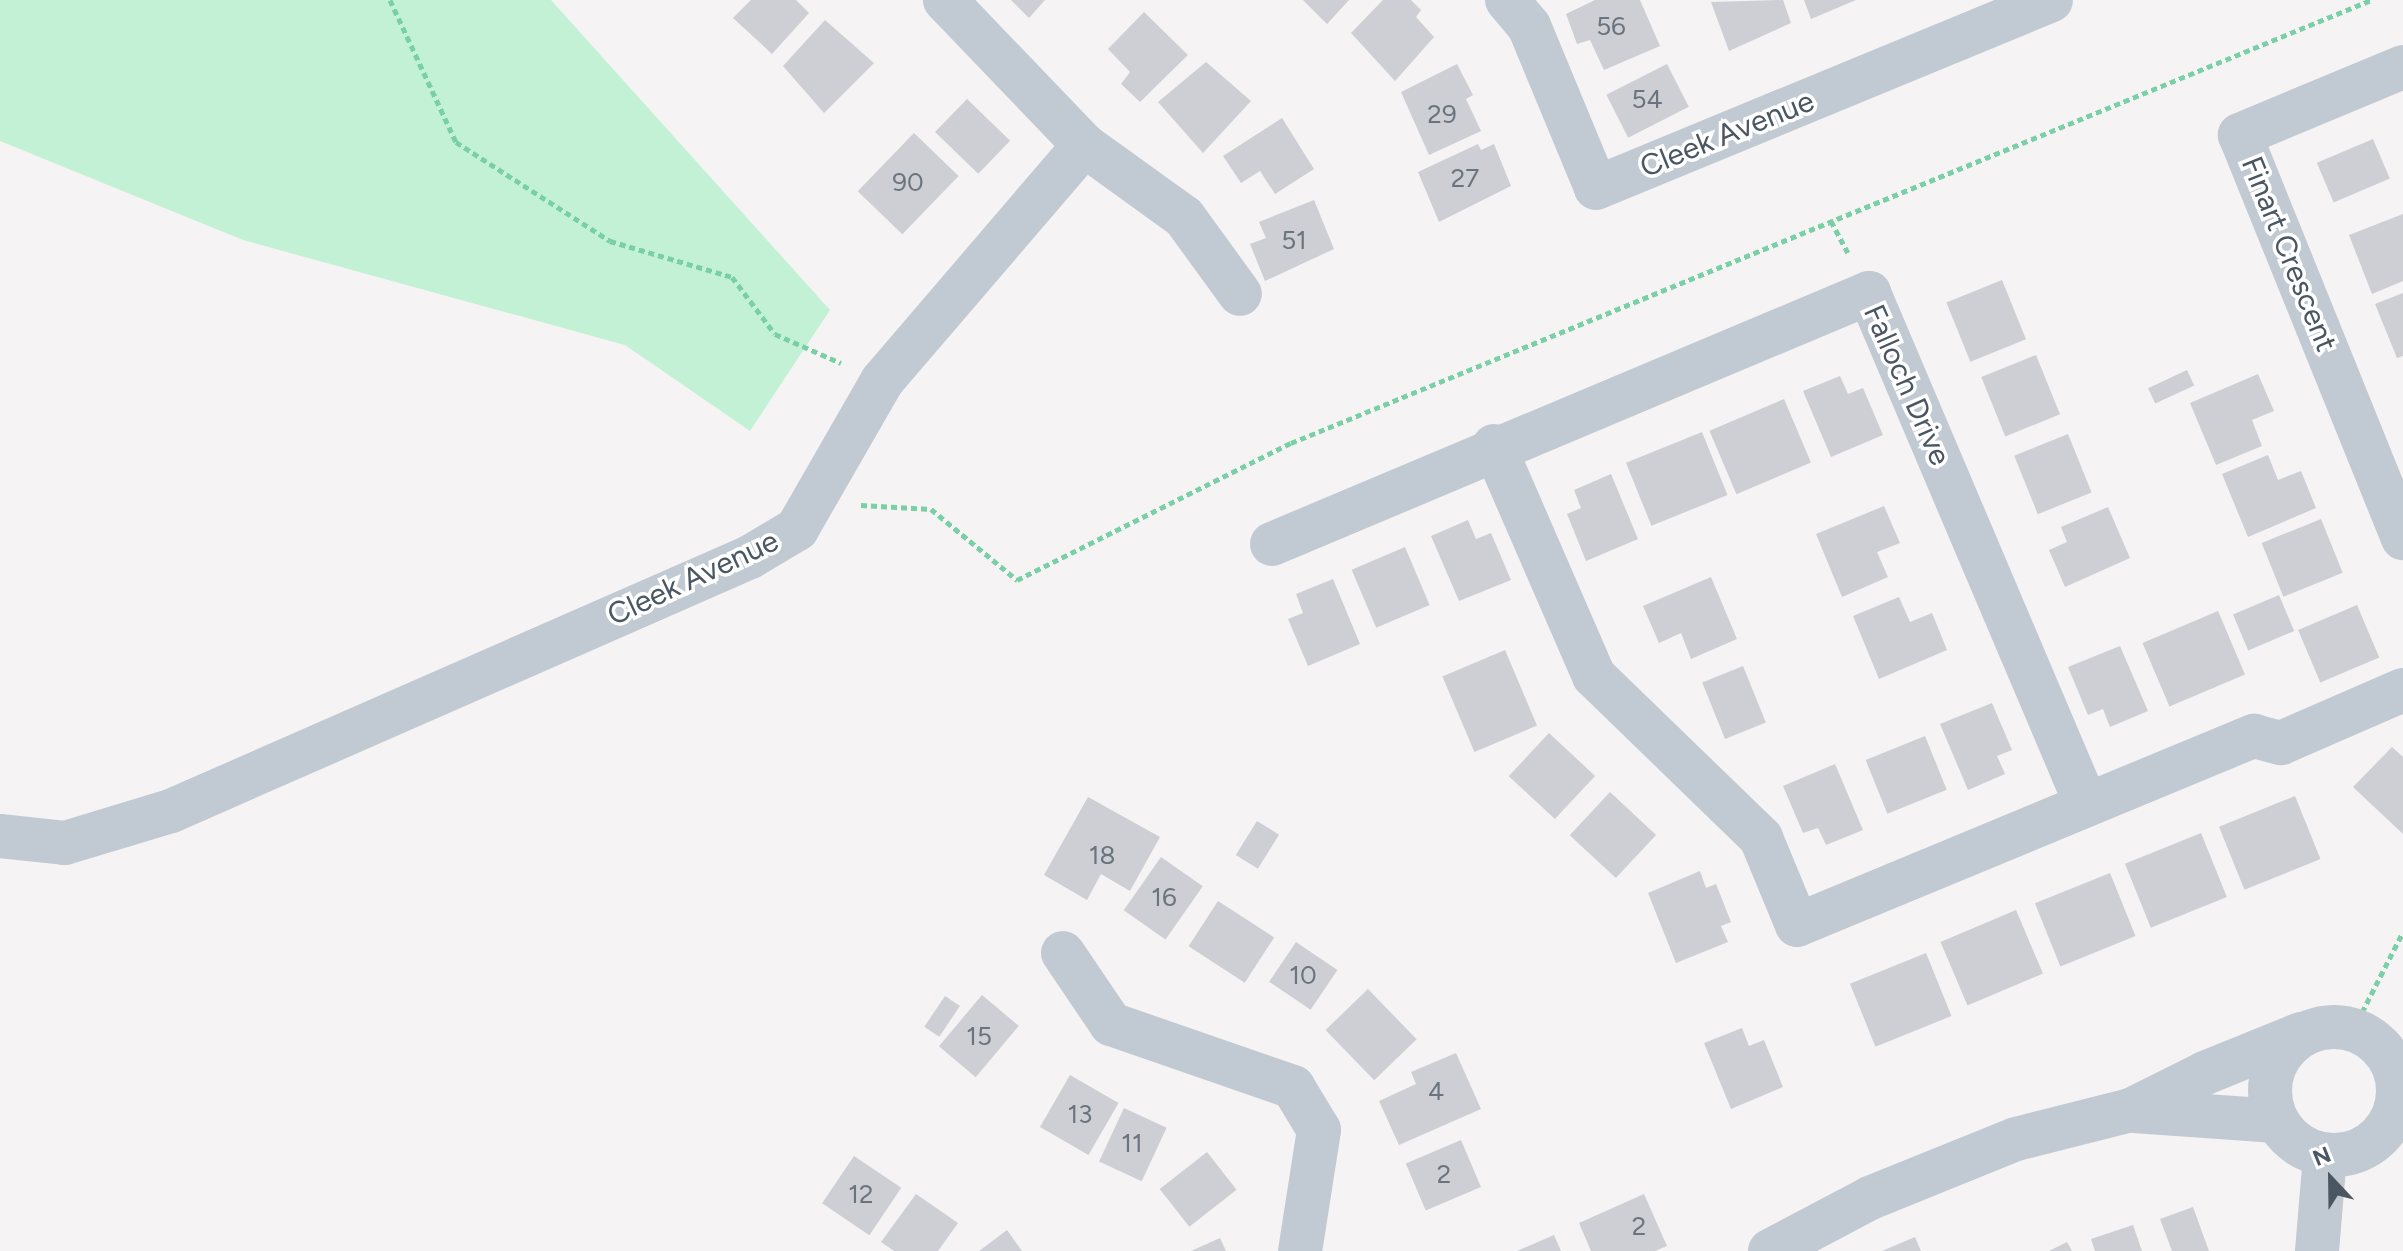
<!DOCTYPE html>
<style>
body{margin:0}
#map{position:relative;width:2403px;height:1251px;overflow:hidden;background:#f5f3f3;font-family:Figtree,sans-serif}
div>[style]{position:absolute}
.green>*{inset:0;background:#c3f1d5}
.building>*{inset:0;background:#cdcfd5;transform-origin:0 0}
.path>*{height:5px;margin-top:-2.5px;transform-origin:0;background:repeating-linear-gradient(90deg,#7ad0a6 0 6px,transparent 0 10px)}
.minor>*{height:44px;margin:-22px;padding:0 22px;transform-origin:22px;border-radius:22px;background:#c1cad2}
.minor>.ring{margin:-22px;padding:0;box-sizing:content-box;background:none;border:44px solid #c1cad2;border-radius:50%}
span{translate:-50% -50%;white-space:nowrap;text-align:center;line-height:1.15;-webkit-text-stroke:7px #fff;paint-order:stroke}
.number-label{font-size:26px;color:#6b747e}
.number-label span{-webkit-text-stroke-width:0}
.street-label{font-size:30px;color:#4a5661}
.north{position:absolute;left:2291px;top:1139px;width:80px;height:80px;-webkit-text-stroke:6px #fff;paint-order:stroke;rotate:338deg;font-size:22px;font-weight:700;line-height:32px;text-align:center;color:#4a5661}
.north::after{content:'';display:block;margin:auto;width:28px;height:36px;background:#4a5661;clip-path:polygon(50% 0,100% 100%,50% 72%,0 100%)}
</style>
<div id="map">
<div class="green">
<i style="clip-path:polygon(0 0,551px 0,830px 310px,750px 431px,625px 345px,243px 240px,0 141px)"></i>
</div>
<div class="building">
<i style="clip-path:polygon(751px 0,796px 0,809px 13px,772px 54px,733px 18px)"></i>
<i style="clip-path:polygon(1011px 0,1045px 0,1029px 18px)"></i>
<i style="clip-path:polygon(1303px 0,1349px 0,1327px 24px)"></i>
<i style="clip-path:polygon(1383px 0,1411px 0,1421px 10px,1416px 17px,1434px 37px,1395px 81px,1351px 33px)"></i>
<i style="clip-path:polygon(1595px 0,1640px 0,1660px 46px,1604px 70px,1590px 40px,1577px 44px,1566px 14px)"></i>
<i style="clip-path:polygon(1783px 0,1791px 23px,1729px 51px,1711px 2px)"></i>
<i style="clip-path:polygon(1804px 0,1856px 0,1811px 19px)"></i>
<i style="clip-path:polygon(1144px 12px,1188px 55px,1140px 102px,1121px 84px,1130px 72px,1108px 49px)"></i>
<i style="clip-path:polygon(825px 20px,874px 63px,824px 113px,783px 66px)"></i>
<i style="clip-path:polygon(1206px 62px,1251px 101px,1203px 153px,1158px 102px)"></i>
<i style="clip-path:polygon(1457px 64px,1473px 95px,1466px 99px,1481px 131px,1429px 155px,1401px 92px)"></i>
<i style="left:1667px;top:64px;width:48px;height:68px;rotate:63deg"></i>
<i style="left:967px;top:99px;width:60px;height:46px;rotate:44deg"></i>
<i style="clip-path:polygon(1282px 118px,1314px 169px,1275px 194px,1260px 171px,1241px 183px,1223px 156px)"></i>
<i style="left:914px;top:133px;width:62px;height:81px;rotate:44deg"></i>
<i style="left:2373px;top:139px;width:43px;height:61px;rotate:67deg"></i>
<i style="clip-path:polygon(1478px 144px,1481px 150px,1494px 144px,1511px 186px,1439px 222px,1418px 172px)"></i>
<i style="clip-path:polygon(1314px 200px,1334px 249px,1265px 281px,1250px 244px,1266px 238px,1259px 222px)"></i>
<i style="clip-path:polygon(2403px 214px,2403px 281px,2372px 294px,2349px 235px)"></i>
<i style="left:2002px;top:280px;width:64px;height:60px;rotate:68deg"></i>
<i style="clip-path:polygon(2403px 293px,2403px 356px,2397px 358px,2375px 304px)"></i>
<i style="left:2036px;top:355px;width:64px;height:59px;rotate:68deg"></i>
<i style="left:2187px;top:370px;width:17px;height:43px;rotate:65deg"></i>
<i style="clip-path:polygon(2258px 374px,2274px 411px,2252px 420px,2262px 446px,2216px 465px,2190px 403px)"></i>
<i style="clip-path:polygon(1840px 376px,1848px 394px,1863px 388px,1883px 435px,1831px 457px,1803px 391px)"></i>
<i style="left:1784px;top:399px;width:69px;height:81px;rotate:67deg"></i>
<i style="left:1702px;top:432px;width:68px;height:82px;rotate:68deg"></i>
<i style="left:2068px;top:434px;width:63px;height:58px;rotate:68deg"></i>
<i style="clip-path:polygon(2268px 455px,2278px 480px,2301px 471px,2316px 508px,2248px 537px,2222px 474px)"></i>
<i style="clip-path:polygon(1611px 474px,1638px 539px,1586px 561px,1567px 514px,1581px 508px,1574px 490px)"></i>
<i style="clip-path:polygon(1884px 506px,1900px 543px,1877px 552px,1888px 577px,1842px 597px,1816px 534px)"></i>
<i style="clip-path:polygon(2108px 507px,2130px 558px,2065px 587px,2049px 550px,2067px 542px,2061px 527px)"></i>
<i style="left:2321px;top:519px;width:58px;height:64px;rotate:68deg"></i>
<i style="clip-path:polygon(1468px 520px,1476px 539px,1491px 533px,1511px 580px,1459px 601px,1431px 536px)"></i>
<i style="left:1405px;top:547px;width:63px;height:58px;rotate:67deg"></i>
<i style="clip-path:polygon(1711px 577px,1737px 639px,1691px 659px,1681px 633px,1659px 643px,1643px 606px)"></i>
<i style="clip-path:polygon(1333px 579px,1360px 644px,1308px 666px,1288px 619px,1303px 613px,1296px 594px)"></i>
<i style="left:2279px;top:595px;width:39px;height:50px;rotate:67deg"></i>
<i style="clip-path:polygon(1899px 597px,1910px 622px,1932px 613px,1947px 650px,1879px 679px,1853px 616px)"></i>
<i style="left:2357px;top:605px;width:57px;height:64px;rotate:67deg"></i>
<i style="left:2218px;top:611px;width:69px;height:82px;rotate:67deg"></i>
<i style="clip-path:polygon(2120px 646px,2148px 711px,2110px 727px,2103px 709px,2088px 715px,2068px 667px)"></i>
<i style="left:1505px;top:650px;width:82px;height:68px;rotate:67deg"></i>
<i style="left:1743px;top:666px;width:61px;height:44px;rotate:68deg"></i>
<i style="clip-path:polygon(1992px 703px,2012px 750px,1997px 756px,2005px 774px,1968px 790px,1940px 724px)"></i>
<i style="left:1549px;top:733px;width:63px;height:59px;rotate:43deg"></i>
<i style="left:1925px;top:736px;width:58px;height:64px;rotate:68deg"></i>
<i style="clip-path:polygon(2392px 747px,2403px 757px,2403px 834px,2353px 787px)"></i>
<i style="clip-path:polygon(1835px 764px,1863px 830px,1826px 845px,1818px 828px,1803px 833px,1783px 786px)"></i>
<i style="left:1610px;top:792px;width:63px;height:59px;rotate:43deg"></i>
<i style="left:2295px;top:796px;width:68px;height:82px;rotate:68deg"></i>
<i style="clip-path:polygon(1088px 797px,1160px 837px,1130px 891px,1101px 874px,1087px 900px,1044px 875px)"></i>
<i style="left:1257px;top:821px;width:26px;height:40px;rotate:32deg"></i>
<i style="left:2201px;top:833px;width:69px;height:82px;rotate:68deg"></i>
<i style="left:1161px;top:857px;width:51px;height:65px;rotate:35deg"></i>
<i style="clip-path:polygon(1700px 871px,1706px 888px,1716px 884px,1731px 922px,1721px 926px,1728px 942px,1676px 963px,1648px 893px)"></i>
<i style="left:2110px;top:873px;width:68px;height:81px;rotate:68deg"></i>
<i style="left:1218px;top:901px;width:67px;height:54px;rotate:33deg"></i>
<i style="left:2016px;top:910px;width:69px;height:82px;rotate:67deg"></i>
<i style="left:1296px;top:942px;width:50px;height:48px;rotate:34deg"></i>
<i style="left:1926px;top:953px;width:68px;height:82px;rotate:68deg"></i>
<i style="left:1368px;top:989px;width:70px;height:59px;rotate:46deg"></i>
<i style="left:982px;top:995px;width:48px;height:67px;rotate:40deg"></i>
<i style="left:945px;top:996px;width:18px;height:37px;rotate:34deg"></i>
<i style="clip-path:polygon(1742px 1028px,1749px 1046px,1764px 1040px,1783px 1087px,1731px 1109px,1704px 1043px)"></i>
<i style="clip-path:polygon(1456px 1053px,1481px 1109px,1399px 1145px,1379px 1101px,1416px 1084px,1411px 1072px)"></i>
<i style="left:1070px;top:1075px;width:56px;height:60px;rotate:30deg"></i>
<i style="left:1124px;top:1108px;width:47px;height:59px;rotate:25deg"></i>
<i style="left:1461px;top:1140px;width:51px;height:60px;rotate:67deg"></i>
<i style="left:1207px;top:1152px;width:48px;height:60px;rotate:52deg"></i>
<i style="left:854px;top:1156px;width:57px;height:57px;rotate:34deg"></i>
<i style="clip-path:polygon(916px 1194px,958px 1223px,938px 1251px,894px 1251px,881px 1242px)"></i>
<i style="clip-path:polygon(1644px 1194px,1667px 1246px,1655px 1251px,1591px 1251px,1579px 1223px)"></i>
<i style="clip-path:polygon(2193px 1207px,2209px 1251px,2172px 1251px,2160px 1219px)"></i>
<i style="clip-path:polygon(2133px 1225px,2142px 1251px,2095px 1251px,2091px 1239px)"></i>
<i style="clip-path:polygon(1007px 1230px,1022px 1251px,979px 1251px)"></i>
<i style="clip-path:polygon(1554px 1235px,1561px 1251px,1517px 1251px)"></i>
<i style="clip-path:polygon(1915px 1237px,1921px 1251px,1882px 1251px)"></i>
<i style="clip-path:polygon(1220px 1238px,1226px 1251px,1191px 1251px)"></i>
<i style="clip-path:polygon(2067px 1242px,2072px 1251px,2049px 1251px)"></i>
</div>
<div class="path">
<i style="left:390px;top:0;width:157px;rotate:65.1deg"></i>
<i style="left:456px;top:142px;width:183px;rotate:32.7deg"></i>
<i style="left:610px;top:241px;width:127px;rotate:16.4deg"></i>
<i style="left:732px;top:277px;width:71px;rotate:53deg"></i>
<i style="left:775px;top:334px;width:72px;rotate:23.7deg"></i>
<i style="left:1831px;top:221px;width:36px;rotate:62deg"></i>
<i style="left:861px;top:505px;width:70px;rotate:3.3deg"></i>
<i style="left:931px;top:509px;width:112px;rotate:39.5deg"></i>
<i style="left:1017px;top:580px;width:306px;rotate:-26.6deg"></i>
<i style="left:1291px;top:443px;width:1167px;rotate:-22.3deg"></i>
<i style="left:2353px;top:1030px;width:110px;rotate:-63deg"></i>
</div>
<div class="minor">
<i style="left:1507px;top:0;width:34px;rotate:50deg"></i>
<i style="left:1529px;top:26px;width:175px;rotate:67.5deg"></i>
<i style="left:1596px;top:188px;width:492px;rotate:-22.4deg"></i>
<i style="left:2403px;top:67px;width:177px;rotate:157.4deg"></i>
<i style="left:2240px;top:135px;width:435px;rotate:68deg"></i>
<i style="left:1084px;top:145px;width:123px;rotate:35.8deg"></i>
<i style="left:1184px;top:217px;width:95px;rotate:54deg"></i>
<i style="left:1494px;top:446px;width:251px;rotate:66.5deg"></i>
<i style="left:1594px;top:676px;width:233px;rotate:44.1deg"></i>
<i style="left:1761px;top:838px;width:94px;rotate:67.5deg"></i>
<i style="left:1797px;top:925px;width:495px;rotate:-22.5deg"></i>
<i style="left:2254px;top:736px;width:28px;rotate:15deg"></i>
<i style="left:2281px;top:743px;width:133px;rotate:-23.5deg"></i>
<i style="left:1272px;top:544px;width:648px;rotate:-22.8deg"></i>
<i style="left:1869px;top:293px;width:555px;rotate:66.99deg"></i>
<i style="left:0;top:836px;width:65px;rotate:6.1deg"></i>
<i style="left:65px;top:843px;width:111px;rotate:-16.8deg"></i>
<i style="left:171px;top:811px;width:632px;rotate:-23.69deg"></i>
<i style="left:750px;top:557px;width:55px;rotate:-30.8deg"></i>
<i style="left:797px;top:529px;width:171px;rotate:-60.1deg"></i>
<i style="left:882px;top:381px;width:311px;rotate:-49.4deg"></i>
<i style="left:1084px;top:145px;width:201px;rotate:-133.8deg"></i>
<i style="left:1063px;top:953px;width:86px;rotate:55.9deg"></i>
<i style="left:1111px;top:1024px;width:193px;rotate:19.1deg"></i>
<i style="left:1293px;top:1087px;width:50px;rotate:58.8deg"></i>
<i style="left:1319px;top:1130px;width:122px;rotate:98.9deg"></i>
<i class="ring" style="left:2270px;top:1027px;width:84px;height:84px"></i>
<i style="left:2134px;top:1111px;width:143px;rotate:4deg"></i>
<i style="left:1770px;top:1251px;width:113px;rotate:-27.9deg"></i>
<i style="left:1870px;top:1198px;width:157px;rotate:-22deg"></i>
<i style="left:2016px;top:1139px;width:119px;rotate:-14.2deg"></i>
<i style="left:2131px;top:1110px;width:83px;rotate:-26.6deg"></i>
<i style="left:2205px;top:1073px;width:104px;rotate:-22.1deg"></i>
<i style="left:2317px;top:1251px;width:96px;rotate:-85.2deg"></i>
</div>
<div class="number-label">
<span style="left:1611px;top:27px">56</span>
<span style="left:1647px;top:100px">54</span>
<span style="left:1442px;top:115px">29</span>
<span style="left:1465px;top:179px">27</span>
<span style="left:908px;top:183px">90</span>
<span style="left:1294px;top:241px">51</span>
<span style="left:1102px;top:856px">18</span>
<span style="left:1164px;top:898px">16</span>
<span style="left:1303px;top:976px">10</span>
<span style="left:979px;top:1037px">15</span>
<span style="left:1436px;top:1092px">4</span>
<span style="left:1080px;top:1115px">13</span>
<span style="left:1132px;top:1144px">11</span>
<span style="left:1444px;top:1175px">2</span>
<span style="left:861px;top:1195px">12</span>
<span style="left:1639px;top:1227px">2</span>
</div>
<div class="street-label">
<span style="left:1727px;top:134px;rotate:-22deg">Cleek Avenue</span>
<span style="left:2289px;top:254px;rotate:68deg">Finart Crescent</span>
<span style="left:1907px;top:385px;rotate:66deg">Falloch Drive</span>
<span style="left:693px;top:578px;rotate:-25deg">Cleek Avenue</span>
</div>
<div class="north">N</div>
</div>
